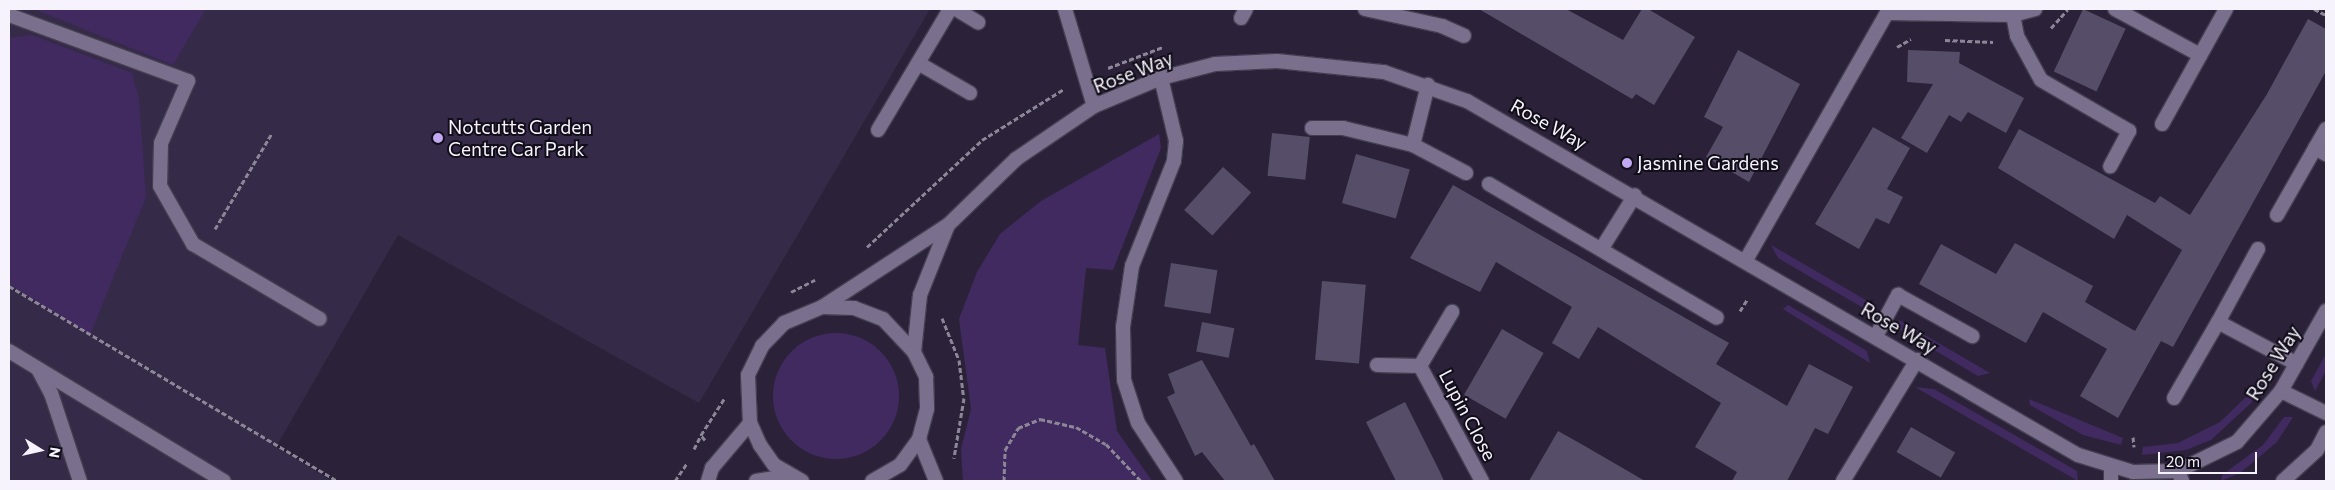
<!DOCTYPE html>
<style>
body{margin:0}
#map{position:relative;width:2335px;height:490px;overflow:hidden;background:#2b223a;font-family:Commissioner,sans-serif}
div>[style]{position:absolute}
.built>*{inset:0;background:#352a48}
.green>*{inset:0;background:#402a60}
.round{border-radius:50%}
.building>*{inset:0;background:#564d68;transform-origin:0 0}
.path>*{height:3px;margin-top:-1.5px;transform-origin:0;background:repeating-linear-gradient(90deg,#8c8697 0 5px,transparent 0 7.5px)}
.roads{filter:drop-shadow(1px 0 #453e51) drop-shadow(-1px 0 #453e51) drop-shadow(0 1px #453e51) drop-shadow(0 -1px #453e51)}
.service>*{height:14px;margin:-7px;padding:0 7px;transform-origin:7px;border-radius:7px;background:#7a708d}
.minor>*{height:14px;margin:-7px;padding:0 7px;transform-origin:7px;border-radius:7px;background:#7a708d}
.dots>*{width:14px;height:14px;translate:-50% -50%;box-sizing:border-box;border:2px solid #120e19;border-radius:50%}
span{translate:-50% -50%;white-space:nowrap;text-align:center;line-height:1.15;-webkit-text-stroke:4px #120e19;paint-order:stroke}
.street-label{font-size:19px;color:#f6f3fd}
.poi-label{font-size:19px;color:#f6f3fd}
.left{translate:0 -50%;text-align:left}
.frame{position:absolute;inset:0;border:10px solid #f6f3fd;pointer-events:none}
.north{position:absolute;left:15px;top:425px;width:50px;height:50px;-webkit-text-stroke:4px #120e19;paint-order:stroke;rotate:100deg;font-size:14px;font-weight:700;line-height:20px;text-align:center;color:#f6f3fd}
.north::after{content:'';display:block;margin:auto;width:18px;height:22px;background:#f6f3fd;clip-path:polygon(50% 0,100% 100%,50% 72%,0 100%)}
.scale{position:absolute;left:2158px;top:452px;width:99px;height:22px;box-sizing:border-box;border:2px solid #f6f3fd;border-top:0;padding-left:6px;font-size:15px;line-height:18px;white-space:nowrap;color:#f6f3fd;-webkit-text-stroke:4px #120e19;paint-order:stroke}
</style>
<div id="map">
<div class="built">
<i style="clip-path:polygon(18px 9px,930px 9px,699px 403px,398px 235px,276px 447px,332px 481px,9px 481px,9px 29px)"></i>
</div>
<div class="green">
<i style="clip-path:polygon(34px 9px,206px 9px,173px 65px)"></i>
<i style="clip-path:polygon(32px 35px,132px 73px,139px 99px,146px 197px,90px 335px,9px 284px,9px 38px)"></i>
<i style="clip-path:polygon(1159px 134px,1161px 148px,1113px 270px,1086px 268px,1078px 345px,1105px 348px,1117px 431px,1152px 481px,963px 481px,961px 449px,971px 409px,959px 319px,977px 272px,1000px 234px,1041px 201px)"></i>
<i style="clip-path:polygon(1771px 245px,1876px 306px,1865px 309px,1778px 258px)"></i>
<i style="clip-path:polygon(1788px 305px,1867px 351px,1870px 363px,1783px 309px)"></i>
<i style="clip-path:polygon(1899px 320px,1990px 373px,1978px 376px,1899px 329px)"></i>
<i class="round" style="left:773px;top:333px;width:126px;height:126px"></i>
<i style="clip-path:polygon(2326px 354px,2326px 371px,2315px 391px,2311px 381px)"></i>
<i style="clip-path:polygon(2269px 363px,2272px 370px,2251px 403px,2211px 440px,2186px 450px,2142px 455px,2143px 447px,2178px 443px,2220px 422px,2248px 395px)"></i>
<i style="clip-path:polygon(1915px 387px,1934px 389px,2077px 471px,2078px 481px)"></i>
<i style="clip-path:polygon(2029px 399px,2123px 438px,2121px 445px,2083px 435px,2030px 405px)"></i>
<i style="clip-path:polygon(2284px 417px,2293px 417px,2277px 442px,2240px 473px,2221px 481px,2222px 475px,2263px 445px)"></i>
</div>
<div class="building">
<i style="clip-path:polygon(1479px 9px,1566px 9px,1623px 40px,1642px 9px,1648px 9px,1695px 37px,1654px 105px,1636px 94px,1632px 99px)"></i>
<i style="left:2083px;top:9px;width:47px;height:69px;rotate:25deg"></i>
<i style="clip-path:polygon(2308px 19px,2326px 29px,2326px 71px,2173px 347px,2161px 341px,2118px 418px,2080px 396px,2107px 349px,2043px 312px,2026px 343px,1919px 284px,1941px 244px,1996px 274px,2015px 243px,2093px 286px,2085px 302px,2135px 331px,2182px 250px,2127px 215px,2114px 239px,1998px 168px,2019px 129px,2155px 203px,2160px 196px,2190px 215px,2267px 94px)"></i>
<i style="clip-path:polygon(1738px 50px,1800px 84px,1749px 182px,1706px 157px,1723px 127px,1704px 117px)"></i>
<i style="clip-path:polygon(1908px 50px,1960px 52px,1959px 63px,2024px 98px,2006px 133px,1968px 112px,1961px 122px,1949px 115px,1927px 153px,1901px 138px,1933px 84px,1907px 82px)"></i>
<i style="clip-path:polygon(1873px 127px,1910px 148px,1887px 189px,1903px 197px,1889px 224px,1876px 218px,1859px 249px,1815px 224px)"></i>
<i style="left:1272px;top:133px;width:38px;height:43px;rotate:6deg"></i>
<i style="left:1356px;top:154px;width:56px;height:51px;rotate:16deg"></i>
<i style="left:1223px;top:167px;width:38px;height:58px;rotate:42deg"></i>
<i style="clip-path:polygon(1453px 185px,1729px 343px,1716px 364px,1787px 406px,1809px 364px,1853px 387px,1828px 434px,1815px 428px,1787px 481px,1732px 481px,1737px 472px,1695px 447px,1721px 403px,1598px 327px,1579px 359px,1552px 343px,1572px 307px,1496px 262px,1480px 292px,1410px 258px)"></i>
<i style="left:1171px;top:263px;width:47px;height:44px;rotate:9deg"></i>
<i style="left:1322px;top:281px;width:44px;height:79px;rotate:5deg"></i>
<i style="left:1202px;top:322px;width:33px;height:30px;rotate:11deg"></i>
<i style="left:1502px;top:329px;width:48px;height:76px;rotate:30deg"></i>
<i style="clip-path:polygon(1202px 360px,1251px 446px,1254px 444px,1275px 481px,1225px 481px,1202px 452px,1195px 456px,1167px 397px,1175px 393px,1168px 374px)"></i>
<i style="clip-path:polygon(1405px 402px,1440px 472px,1444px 481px,1396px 481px,1366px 422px)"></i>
<i style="left:1911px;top:427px;width:51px;height:29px;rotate:30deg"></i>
<i style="clip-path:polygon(1558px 431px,1583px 445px,1645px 481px,1529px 481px)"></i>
</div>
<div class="path">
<i style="left:2314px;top:9px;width:13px;rotate:27deg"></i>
<i style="left:2051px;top:28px;width:25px;rotate:-48deg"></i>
<i style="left:1945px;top:40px;width:48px;rotate:2.4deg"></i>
<i style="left:1897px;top:47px;width:16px;rotate:-30deg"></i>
<i style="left:1108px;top:68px;width:59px;rotate:-20.9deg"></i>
<i style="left:215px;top:229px;width:112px;rotate:-59.3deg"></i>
<i style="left:867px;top:247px;width:157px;rotate:-42.9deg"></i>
<i style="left:982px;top:140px;width:97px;rotate:-31.9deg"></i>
<i style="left:9px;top:286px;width:382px;rotate:30.7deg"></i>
<i style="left:791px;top:292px;width:27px;rotate:-27deg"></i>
<i style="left:1740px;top:311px;width:13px;rotate:-58deg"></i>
<i style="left:942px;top:318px;width:45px;rotate:68deg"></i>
<i style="left:959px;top:360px;width:38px;rotate:83deg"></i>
<i style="left:964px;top:398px;width:61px;rotate:99.5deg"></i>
<i style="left:2133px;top:437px;width:10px;rotate:84deg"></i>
<i style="left:705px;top:440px;width:6px;rotate:-129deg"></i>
<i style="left:701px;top:435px;width:43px;rotate:-57.4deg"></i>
<i style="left:694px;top:449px;width:16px;rotate:-63deg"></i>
<i style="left:675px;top:481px;width:22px;rotate:-56deg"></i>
<i style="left:1004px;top:481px;width:31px;rotate:-88deg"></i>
<i style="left:1005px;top:450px;width:26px;rotate:-59deg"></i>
<i style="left:1018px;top:428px;width:24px;rotate:-22deg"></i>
<i style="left:1040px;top:419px;width:37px;rotate:13deg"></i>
<i style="left:1076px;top:427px;width:34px;rotate:30deg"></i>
<i style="left:1106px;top:444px;width:51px;rotate:46.6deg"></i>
</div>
<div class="roads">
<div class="service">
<i style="left:956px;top:9px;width:26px;rotate:31deg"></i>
<i style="left:1365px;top:9px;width:79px;rotate:12.4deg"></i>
<i style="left:1442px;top:26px;width:24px;rotate:24deg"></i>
<i style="left:2115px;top:9px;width:97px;rotate:28.4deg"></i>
<i style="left:9px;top:15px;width:191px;rotate:20.2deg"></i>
<i style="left:188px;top:81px;width:68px;rotate:113.5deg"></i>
<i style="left:161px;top:143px;width:43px;rotate:91.3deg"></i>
<i style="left:160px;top:186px;width:67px;rotate:60.4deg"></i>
<i style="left:193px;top:244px;width:147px;rotate:30.6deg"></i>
<i style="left:2013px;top:15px;width:21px;rotate:79deg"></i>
<i style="left:2017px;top:36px;width:50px;rotate:61.4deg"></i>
<i style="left:2041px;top:80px;width:102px;rotate:30.1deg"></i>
<i style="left:2129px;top:131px;width:40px;rotate:118deg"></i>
<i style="left:1241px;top:18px;width:10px;rotate:-61deg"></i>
<i style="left:918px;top:63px;width:60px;rotate:30deg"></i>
<i style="left:2162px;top:124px;width:132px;rotate:-60.9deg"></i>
<i style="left:1312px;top:128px;width:31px"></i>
<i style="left:1343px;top:128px;width:72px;rotate:13.7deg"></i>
<i style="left:1413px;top:145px;width:60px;rotate:27.8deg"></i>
<i style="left:878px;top:130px;width:141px;rotate:-59.2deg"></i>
<i style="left:1413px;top:145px;width:62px;rotate:-76deg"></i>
<i style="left:2315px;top:148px;width:13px;rotate:29deg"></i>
<i style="left:1489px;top:184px;width:264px;rotate:30.4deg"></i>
<i style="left:2277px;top:215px;width:99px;rotate:-60.3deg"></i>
<i style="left:1602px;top:248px;width:62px;rotate:-58.1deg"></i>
<i style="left:2258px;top:249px;width:83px;rotate:118.7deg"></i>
<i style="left:2218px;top:322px;width:89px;rotate:28deg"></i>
<i style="left:1876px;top:336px;width:47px;rotate:-61.8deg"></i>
<i style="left:1898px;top:295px;width:85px;rotate:29deg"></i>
<i style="left:9px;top:351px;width:251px;rotate:31.2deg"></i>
<i style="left:38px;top:369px;width:27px;rotate:62deg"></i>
<i style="left:51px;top:393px;width:93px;rotate:71.8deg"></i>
<i style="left:2281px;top:391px;width:50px;rotate:26.1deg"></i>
<i style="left:2174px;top:398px;width:88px;rotate:-59.9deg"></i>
<i style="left:2178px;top:471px;width:11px;rotate:68deg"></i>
<i style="left:2111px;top:481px;width:15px;rotate:-90deg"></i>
<i style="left:2283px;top:481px;width:46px;rotate:-42.4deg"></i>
<i style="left:2317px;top:450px;width:20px;rotate:-63deg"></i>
</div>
<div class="minor">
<i style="left:1065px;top:9px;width:101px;rotate:73.4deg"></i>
<i style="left:1887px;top:13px;width:126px;rotate:0.9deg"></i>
<i style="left:2013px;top:15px;width:23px;rotate:-15deg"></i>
<i style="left:1161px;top:78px;width:65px;rotate:76.6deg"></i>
<i style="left:1176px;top:141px;width:20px;rotate:96deg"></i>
<i style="left:1174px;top:161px;width:113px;rotate:111.8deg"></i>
<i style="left:1132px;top:266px;width:62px;rotate:98.4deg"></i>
<i style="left:1123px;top:327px;width:53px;rotate:88.9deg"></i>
<i style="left:1124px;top:380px;width:45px;rotate:72deg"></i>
<i style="left:1138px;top:423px;width:69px;rotate:56.8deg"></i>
<i style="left:1746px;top:260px;width:284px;rotate:-60.3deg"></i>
<i style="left:822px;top:307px;width:150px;rotate:-33.1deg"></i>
<i style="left:948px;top:225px;width:95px;rotate:-44.1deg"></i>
<i style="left:1016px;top:159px;width:94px;rotate:-34.2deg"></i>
<i style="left:1094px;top:106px;width:73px;rotate:-22.7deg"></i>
<i style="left:1161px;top:78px;width:56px;rotate:-14.5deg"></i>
<i style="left:1215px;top:64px;width:62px;rotate:-2.8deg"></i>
<i style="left:1277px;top:61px;width:108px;rotate:5.9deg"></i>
<i style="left:1384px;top:72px;width:88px;rotate:19.3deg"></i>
<i style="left:1467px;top:101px;width:706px;rotate:30.09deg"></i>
<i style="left:2078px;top:455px;width:58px;rotate:17.2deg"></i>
<i style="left:2133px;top:472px;width:45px;rotate:-1.3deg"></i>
<i style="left:2178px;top:471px;width:66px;rotate:-26.2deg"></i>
<i style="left:2237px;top:442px;width:67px;rotate:-49.2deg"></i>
<i style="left:2281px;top:391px;width:92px;rotate:-60.6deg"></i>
<i style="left:914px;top:352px;width:57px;rotate:-84deg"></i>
<i style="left:920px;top:295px;width:75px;rotate:-68.2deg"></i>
<i style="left:1377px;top:365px;width:43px;rotate:1.3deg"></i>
<i style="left:1420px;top:366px;width:131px;rotate:61.7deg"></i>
<i style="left:1420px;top:366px;width:63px;rotate:-59.3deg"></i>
<i style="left:919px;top:439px;width:45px;rotate:68deg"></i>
<i style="left:708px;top:481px;width:14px;rotate:-73deg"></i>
<i style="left:712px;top:468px;width:59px;rotate:-49.8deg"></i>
<i style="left:756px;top:481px;width:32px;rotate:-9deg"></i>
<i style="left:802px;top:481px;width:32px;rotate:-150deg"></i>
<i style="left:774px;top:465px;width:24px;rotate:-125deg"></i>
<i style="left:760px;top:445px;width:24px;rotate:-114deg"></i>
<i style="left:750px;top:423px;width:48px;rotate:-92.4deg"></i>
<i style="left:748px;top:375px;width:32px;rotate:-64deg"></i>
<i style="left:762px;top:346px;width:32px;rotate:-46deg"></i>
<i style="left:784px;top:323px;width:41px;rotate:-22.8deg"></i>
<i style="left:822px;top:307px;width:32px;rotate:2deg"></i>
<i style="left:854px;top:308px;width:31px;rotate:21deg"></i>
<i style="left:883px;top:319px;width:45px;rotate:46.8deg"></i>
<i style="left:914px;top:352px;width:28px;rotate:64deg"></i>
<i style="left:926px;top:377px;width:32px;rotate:88deg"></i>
<i style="left:927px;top:409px;width:31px;rotate:105deg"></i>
<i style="left:919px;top:439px;width:32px;rotate:126deg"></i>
<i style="left:900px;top:465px;width:32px;rotate:150deg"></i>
<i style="left:1843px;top:481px;width:142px;rotate:-58.6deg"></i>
</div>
</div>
<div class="dots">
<i style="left:438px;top:138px;background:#c2a8f3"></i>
<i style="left:1627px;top:163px;background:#c2a8f3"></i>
</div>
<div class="street-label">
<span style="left:1133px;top:72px;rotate:-21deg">Rose Way</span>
<span style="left:1549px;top:124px;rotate:29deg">Rose Way</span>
<span style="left:1899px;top:328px;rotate:30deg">Rose Way</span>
<span style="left:2273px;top:363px;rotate:-58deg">Rose Way</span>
<span style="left:1468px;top:415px;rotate:62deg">Lupin Close</span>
</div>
<div class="poi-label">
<span class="left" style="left:448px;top:138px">Notcutts Garden<br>Centre Car Park</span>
<span class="left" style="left:1637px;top:163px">Jasmine Gardens</span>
</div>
<div class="frame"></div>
<div class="north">N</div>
<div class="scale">20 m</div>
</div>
